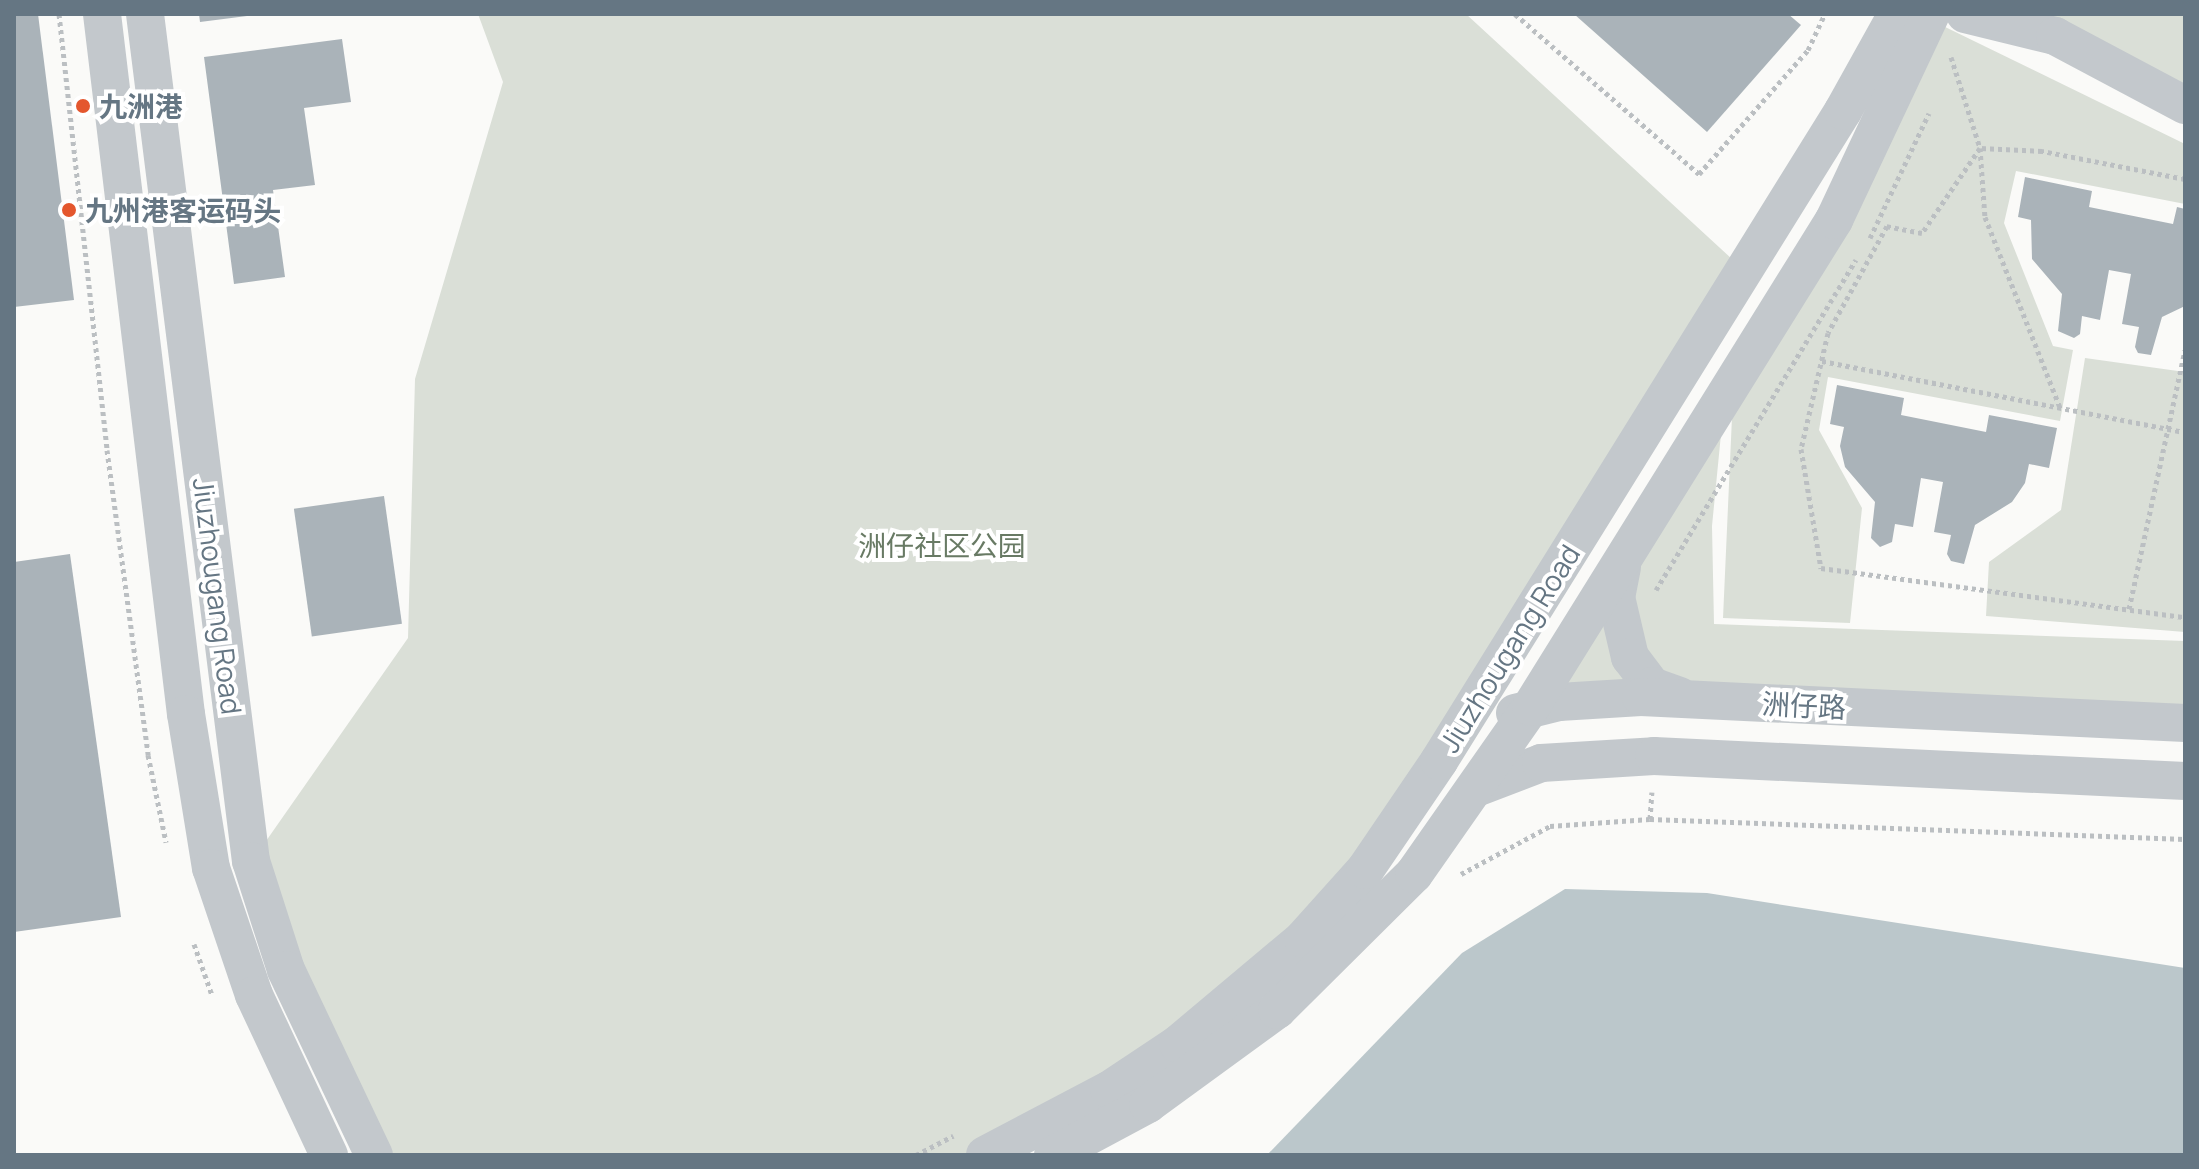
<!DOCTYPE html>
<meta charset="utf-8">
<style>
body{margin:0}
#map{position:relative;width:2199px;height:1169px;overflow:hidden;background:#fafaf8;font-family:Manrope,"Noto Sans SC",sans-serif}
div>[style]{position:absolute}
.green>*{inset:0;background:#dadfd7}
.water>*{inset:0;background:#bbc7cb}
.building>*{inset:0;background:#aab3b9;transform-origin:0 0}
.path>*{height:5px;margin-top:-2.5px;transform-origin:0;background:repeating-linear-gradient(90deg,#bbbfc2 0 4px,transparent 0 8px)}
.minor>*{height:38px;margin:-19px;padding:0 19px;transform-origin:19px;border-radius:19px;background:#c3c8cc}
.dots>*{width:22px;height:22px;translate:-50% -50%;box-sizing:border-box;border:4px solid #fff;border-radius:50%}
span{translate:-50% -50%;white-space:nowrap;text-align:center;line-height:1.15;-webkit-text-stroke:8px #fff;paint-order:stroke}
.poi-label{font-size:28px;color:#657683;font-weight:700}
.left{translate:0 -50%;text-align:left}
.park-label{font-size:28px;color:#687a64}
.street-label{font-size:28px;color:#657683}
.frame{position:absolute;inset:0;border:16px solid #657683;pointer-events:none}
</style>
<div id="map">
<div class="green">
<i style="clip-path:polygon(478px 14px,1466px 14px,1745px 271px,1303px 938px,983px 1155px,374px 1155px,252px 861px,408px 638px,415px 379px,503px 82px)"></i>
<i style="clip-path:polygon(1997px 14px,2185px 14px,2185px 101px)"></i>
<i style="clip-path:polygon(1939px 24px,2185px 144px,2185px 204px,2016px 171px,2004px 223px,2053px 346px,2073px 350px,2060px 421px,1828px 377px,1819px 430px,1862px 508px,1850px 623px,1723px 618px,1732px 417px)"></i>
<i style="clip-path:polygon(2085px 358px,2185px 372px,2185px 632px,1986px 616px,1989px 562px,2061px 510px)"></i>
<i style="clip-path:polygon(1722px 424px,1712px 526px,1714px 624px,2185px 641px,2185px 716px,1554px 687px)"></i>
</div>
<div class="water">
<i style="clip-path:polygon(1565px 889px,1707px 893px,2185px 968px,2185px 1155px,1267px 1155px,1462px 953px)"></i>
</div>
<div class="building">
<i style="clip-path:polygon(14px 14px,38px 14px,74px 300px,14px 307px)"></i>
<i style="clip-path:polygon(199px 14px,247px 14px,247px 16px,200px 22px)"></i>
<i style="clip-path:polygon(1574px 14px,1788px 14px,1801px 25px,1707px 132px)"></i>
<i style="clip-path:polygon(342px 39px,351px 102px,304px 108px,315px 185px,273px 190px,285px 277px,234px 284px,204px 57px)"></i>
<i style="clip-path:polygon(2025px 177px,2092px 191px,2089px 207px,2173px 224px,2177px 207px,2185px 209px,2185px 306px,2162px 317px,2151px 355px,2138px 353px,2135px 347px,2139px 327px,2122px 324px,2131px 274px,2109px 270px,2100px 320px,2082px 316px,2080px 334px,2074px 338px,2058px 331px,2062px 294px,2032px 259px,2031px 220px,2018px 217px)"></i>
<i style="clip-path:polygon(1837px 385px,1904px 398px,1901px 415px,1986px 432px,1989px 415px,2057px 428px,2049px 468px,2029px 464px,2025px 483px,2012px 502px,1975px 525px,1964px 564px,1951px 561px,1947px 554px,1951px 535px,1934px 532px,1943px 482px,1921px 478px,1913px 527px,1895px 524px,1892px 542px,1880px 547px,1871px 538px,1875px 502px,1845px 467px,1840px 446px,1844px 427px,1830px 424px)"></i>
<i style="left:384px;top:496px;width:129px;height:91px;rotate:82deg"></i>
<i style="clip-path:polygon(70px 554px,121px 917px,14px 932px,14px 562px)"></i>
</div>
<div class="path">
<i style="left:59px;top:14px;width:439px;rotate:83.7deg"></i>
<i style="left:107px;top:450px;width:308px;rotate:82.3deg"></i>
<i style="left:148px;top:755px;width:89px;rotate:78.3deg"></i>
<i style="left:1515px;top:14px;width:244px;rotate:41deg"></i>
<i style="left:1699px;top:174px;width:165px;rotate:-48.7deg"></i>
<i style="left:1808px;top:50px;width:40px;rotate:-65deg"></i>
<i style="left:1951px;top:57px;width:96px;rotate:72.3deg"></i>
<i style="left:1980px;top:148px;width:69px;rotate:85.9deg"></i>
<i style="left:1985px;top:217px;width:204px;rotate:68.5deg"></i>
<i style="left:2185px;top:179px;width:146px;rotate:-168.9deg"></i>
<i style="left:2042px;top:151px;width:62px;rotate:-177.2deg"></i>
<i style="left:1980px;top:148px;width:103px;rotate:124.3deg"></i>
<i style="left:1922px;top:233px;width:36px;rotate:-169deg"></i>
<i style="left:1887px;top:226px;width:122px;rotate:118.9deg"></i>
<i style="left:1828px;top:333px;width:119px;rotate:103.1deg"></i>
<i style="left:1801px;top:449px;width:121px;rotate:80.5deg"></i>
<i style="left:1821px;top:568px;width:367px;rotate:7.7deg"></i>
<i style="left:1870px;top:238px;width:138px;rotate:-64.7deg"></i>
<i style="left:1822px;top:361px;width:370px;rotate:11.1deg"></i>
<i style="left:1656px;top:590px;width:386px;rotate:-58.8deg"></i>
<i style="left:2129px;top:609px;width:265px;rotate:-77.8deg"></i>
<i style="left:1650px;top:819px;width:27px;rotate:-86deg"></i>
<i style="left:1461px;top:874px;width:101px;rotate:-28.3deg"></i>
<i style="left:1550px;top:826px;width:100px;rotate:-4deg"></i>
<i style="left:1650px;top:819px;width:535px;rotate:2.14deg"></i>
<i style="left:194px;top:944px;width:54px;rotate:70.6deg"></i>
<i style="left:916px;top:1155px;width:42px;rotate:-27.2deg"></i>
</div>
<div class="minor">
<i style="left:102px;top:14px;width:705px;rotate:83.16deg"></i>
<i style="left:186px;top:714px;width:156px;rotate:80.8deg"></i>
<i style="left:211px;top:868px;width:134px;rotate:71.3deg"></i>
<i style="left:254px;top:995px;width:177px;rotate:64.9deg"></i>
<i style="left:145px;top:14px;width:854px;rotate:82.87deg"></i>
<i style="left:251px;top:861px;width:114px;rotate:72.2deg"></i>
<i style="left:286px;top:970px;width:205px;rotate:64.6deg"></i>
<i style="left:1965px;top:14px;width:93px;rotate:13.7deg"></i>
<i style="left:2055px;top:36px;width:147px;rotate:28deg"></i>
<i style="left:1622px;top:567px;width:31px;rotate:101deg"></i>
<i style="left:1616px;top:597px;width:62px;rotate:76.9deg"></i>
<i style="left:1630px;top:657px;width:36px;rotate:53deg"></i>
<i style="left:1652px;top:686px;width:29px;rotate:20deg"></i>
<i style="left:1515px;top:713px;width:45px;rotate:-14deg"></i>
<i style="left:1559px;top:702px;width:82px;rotate:-3.5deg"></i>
<i style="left:1641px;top:697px;width:545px;rotate:2.74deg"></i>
<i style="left:1476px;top:788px;width:70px;rotate:-21deg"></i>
<i style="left:1541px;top:763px;width:113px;rotate:-3.5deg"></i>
<i style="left:1654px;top:756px;width:532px;rotate:2.7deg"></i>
<i style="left:985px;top:1155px;width:140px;rotate:-27.7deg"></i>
<i style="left:1109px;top:1090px;width:83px;rotate:-33.7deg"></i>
<i style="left:1178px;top:1044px;width:163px;rotate:-40deg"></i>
<i style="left:1303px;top:939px;width:93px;rotate:-48.1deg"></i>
<i style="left:1365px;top:870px;width:132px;rotate:-55.8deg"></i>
<i style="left:1439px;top:761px;width:765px;rotate:-58.14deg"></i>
<i style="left:1843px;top:111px;width:111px;rotate:-60.9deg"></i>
<i style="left:1053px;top:1155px;width:108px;rotate:-28.2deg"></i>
<i style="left:1148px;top:1104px;width:160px;rotate:-36.1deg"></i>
<i style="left:1277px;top:1010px;width:193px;rotate:-44.8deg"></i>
<i style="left:1414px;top:874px;width:204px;rotate:-55deg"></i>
<i style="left:1531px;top:707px;width:574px;rotate:-58.11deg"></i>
<i style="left:1834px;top:220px;width:228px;rotate:-64.8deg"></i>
</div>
<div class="dots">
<i style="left:83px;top:106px;background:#e4572e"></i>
<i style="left:69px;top:210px;background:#e4572e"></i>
</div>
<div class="poi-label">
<span class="left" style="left:99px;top:106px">九洲港</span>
<span class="left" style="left:85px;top:210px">九州港客运码头</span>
</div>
<div class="park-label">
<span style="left:942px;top:545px">洲仔社区公园</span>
</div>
<div class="street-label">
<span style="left:218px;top:596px;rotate:83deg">Jiuzhougang Road</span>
<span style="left:1509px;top:648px;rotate:-58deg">Jiuzhougang Road</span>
<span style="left:1804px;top:705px;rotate:3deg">洲仔路</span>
</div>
<div class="frame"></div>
</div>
